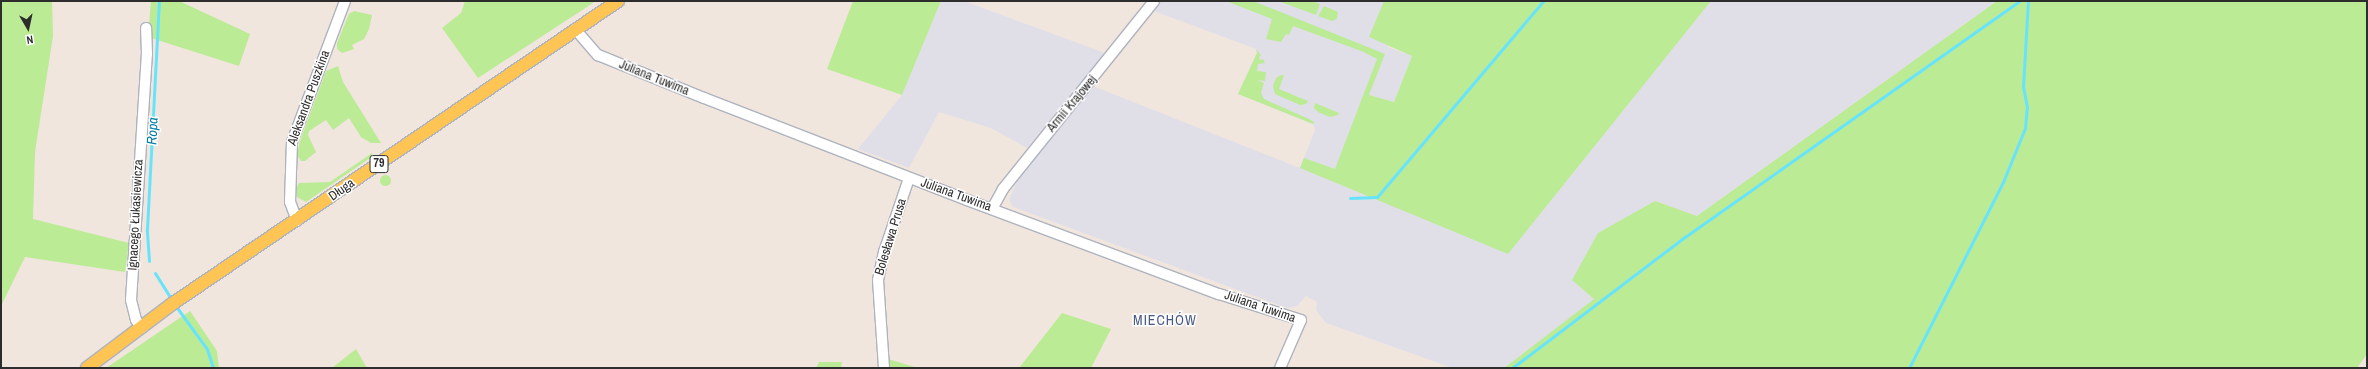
<!DOCTYPE html>
<meta charset="utf-8">
<style>
body{margin:0}
#map{position:relative;width:2368px;height:369px;overflow:hidden;background:#f0e6de;font-family:"Archivo Narrow",sans-serif}
div>[style]{position:absolute}
.industrial>*{inset:0;background:#e0dfe8}
.green>*{inset:0;background:#bbeb95}
.round{border-radius:50%}
.stream>*{height:3px;margin:-1.5px;padding:0 1.5px;transform-origin:1.5px;border-radius:1.5px;background:#67e4fc}
.roads{filter:drop-shadow(1px 0 #aeb3be) drop-shadow(-1px 0 #aeb3be) drop-shadow(0 1px #aeb3be) drop-shadow(0 -1px #aeb3be)}
.minor>*{height:10px;margin:-5px;padding:0 5px;transform-origin:5px;border-radius:5px;background:#fff}
.major>*{height:12px;margin:-6px;padding:0 6px;transform-origin:6px;border-radius:6px;background:#ffc554}
span{translate:-50% -50%;white-space:nowrap;text-align:center;line-height:1.15;-webkit-text-stroke:3px #fff;paint-order:stroke}
.shield-label span{padding:1px 3px;background:#fff;border:1px solid;border-radius:3px;-webkit-text-stroke-width:0}
.shield-label{font-size:12px;color:#2d2d2d;font-weight:700}
.street-label{font-size:13px;color:#2d2d2d}
.water-label{font-size:14px;color:#017ea6;font-style:italic}
.neighbourhood-label{font-size:14px;color:#475883;letter-spacing:1px}
.frame{position:absolute;inset:0;border:2px solid #2d2d2d;pointer-events:none}
.north{position:absolute;left:8px;top:8px;width:40px;height:40px;-webkit-text-stroke:3px #fff;paint-order:stroke;rotate:171deg;font-size:11px;font-weight:700;line-height:16px;text-align:center;color:#2d2d2d}
.north::after{content:'';display:block;margin:auto;width:14px;height:18px;background:#2d2d2d;clip-path:polygon(50% 0,100% 100%,50% 72%,0 100%)}
</style>
<div id="map">
<div class="industrial">
<i style="clip-path:polygon(941px 1px,964px 1px,1105px 53px,1027px 148px,991px 128px,939px 112px,909px 168px,858px 149px,902px 95px)"></i>
<i style="clip-path:polygon(1162px 1px,1407px 1px,1388px 47px,1412px 56px,1394px 102px,1369px 95px,1508px 253px,1711px 1px,1997px 1px,1697px 216px,1655px 201px,1598px 233px,1595px 299px,1504px 368px,1453px 368px,1326px 323px,1316px 310px,1317px 302px,1306px 296px,1297px 306px,1287px 308px,1013px 207px,1009px 199px,1018px 179px,1093px 86px,1300px 168px,1315px 130px,1313px 124px,1238px 94px,1257px 53px,1256px 49px,1154px 11px)"></i>
</div>
<div class="green">
<i style="clip-path:polygon(1px 1px,52px 1px,53px 36px,35px 152px,33px 219px,129px 243px,125px 272px,25px 257px,1px 306px)"></i>
<i style="clip-path:polygon(151px 1px,179px 1px,250px 34px,239px 66px,148px 37px)"></i>
<i style="clip-path:polygon(465px 1px,596px 1px,478px 78px,442px 28px,461px 13px)"></i>
<i style="clip-path:polygon(853px 1px,941px 1px,902px 95px,827px 69px)"></i>
<i style="clip-path:polygon(1226px 1px,1253px 1px,1385px 54px,1369px 95px,1394px 102px,1412px 56px,1369px 37px,1384px 1px,1711px 1px,1508px 254px,1300px 168px,1304px 158px,1335px 169px,1377px 59px,1364px 52px,1293px 26px,1289px 35px,1286px 34px,1281px 42px,1266px 39px,1272px 19px)"></i>
<i style="clip-path:polygon(1278px 1px,1312px 1px,1320px 4px,1316px 15px)"></i>
<i style="clip-path:polygon(1997px 1px,2367px 1px,2367px 354px,2357px 368px,1504px 368px,1594px 299px,1572px 280px,1598px 233px,1655px 201px,1697px 216px)"></i>
<i style="clip-path:polygon(1324px 6px,1338px 12px,1337px 19px,1332px 21px,1318px 16px)"></i>
<i style="clip-path:polygon(354px 11px,372px 15px,369px 29px,364px 39px,352px 45px,354px 49px,342px 53px,337px 49px,337px 43px,349px 14px)"></i>
<i style="clip-path:polygon(1256px 49px,1261px 55px,1259px 57px,1260px 60px,1263px 59px,1265px 63px,1258px 64px,1257px 71px,1266px 72px,1265px 81px,1257px 80px,1264px 83px,1261px 93px,1264px 99px,1309px 119px,1314px 122px,1313px 124px,1238px 94px,1257px 53px)"></i>
<i style="clip-path:polygon(338px 66px,343px 82px,381px 143px,371px 143px,361px 137px,349px 118px,333px 130px,326px 120px,309px 131px,308px 135px,316px 152px,305px 161px,301px 161px,297px 155px,300px 141px,326px 71px)"></i>
<i style="clip-path:polygon(1281px 75px,1284px 75px,1279px 89px,1308px 101px,1306px 104px,1300px 105px,1275px 94px,1273px 86px,1276px 78px)"></i>
<i style="clip-path:polygon(1315px 103px,1339px 113px,1338px 115px,1330px 117px,1318px 112px,1314px 108px)"></i>
<i style="clip-path:polygon(372px 153px,373px 156px,306px 202px,297px 197px,296px 189px,299px 183px,330px 182px)"></i>
<i class="round" style="left:379.5px;top:174.5px;width:11px;height:11px"></i>
<i style="clip-path:polygon(190px 311px,217px 351px,219px 368px,106px 368px)"></i>
<i style="clip-path:polygon(1062px 313px,1111px 329px,1091px 368px,1019px 368px)"></i>
<i style="clip-path:polygon(356px 349px,367px 368px,332px 368px)"></i>
<i style="clip-path:polygon(888px 359px,918px 368px,888px 368px)"></i>
<i style="clip-path:polygon(819px 362px,842px 362px,841px 368px,816px 368px)"></i>
</div>
<div class="stream">
<i style="left:1350px;top:198px;width:27px;rotate:-2deg"></i>
<i style="left:1377px;top:197px;width:257px;rotate:-49.7deg"></i>
<i style="left:149px;top:261px;width:32px;rotate:-94deg"></i>
<i style="left:147px;top:229px;width:228px;rotate:-87deg"></i>
<i style="left:155px;top:273px;width:32px;rotate:58deg"></i>
<i style="left:175px;top:305px;width:54px;rotate:54deg"></i>
<i style="left:207px;top:349px;width:20px;rotate:72deg"></i>
<i style="left:1512px;top:368px;width:213px;rotate:-37.2deg"></i>
<i style="left:1682px;top:239px;width:413px;rotate:-35.2deg"></i>
<i style="left:1909px;top:368px;width:208px;rotate:-63.2deg"></i>
<i style="left:2003px;top:182px;width:58px;rotate:-67.8deg"></i>
<i style="left:2025px;top:128px;width:21px;rotate:-85deg"></i>
<i style="left:2027px;top:107px;width:20px;rotate:-101deg"></i>
<i style="left:2023px;top:87px;width:86px;rotate:-86.7deg"></i>
</div>
<div class="roads">
<div class="minor">
<i style="left:575px;top:29px;width:35px;rotate:49deg"></i>
<i style="left:598px;top:55px;width:114px;rotate:22.1deg"></i>
<i style="left:704px;top:98px;width:282px;rotate:21.2deg"></i>
<i style="left:967px;top:200px;width:269px;rotate:20.5deg"></i>
<i style="left:1219px;top:294px;width:86px;rotate:17.6deg"></i>
<i style="left:1301px;top:320px;width:52px;rotate:113.6deg"></i>
<i style="left:992px;top:209px;width:23px;rotate:-61deg"></i>
<i style="left:1003px;top:189px;width:241px;rotate:-51.2deg"></i>
<i style="left:297px;top:221px;width:20px;rotate:-110deg"></i>
<i style="left:290px;top:202px;width:60px;rotate:-88.1deg"></i>
<i style="left:292px;top:142px;width:151px;rotate:-69.4deg"></i>
<i style="left:142px;top:328px;width:10px;rotate:-127deg"></i>
<i style="left:136px;top:320px;width:21px;rotate:-104deg"></i>
<i style="left:131px;top:300px;width:247px;rotate:-86.3deg"></i>
<i style="left:147px;top:54px;width:26px;rotate:-92deg"></i>
<i style="left:884px;top:368px;width:88px;rotate:-93.9deg"></i>
<i style="left:878px;top:280px;width:29px;rotate:-78deg"></i>
<i style="left:884px;top:252px;width:78px;rotate:-71.3deg"></i>
</div>
<div class="major">
<i style="left:87px;top:368px;width:106px;rotate:-37deg"></i>
<i style="left:172px;top:304px;width:539px;rotate:-34.19deg"></i>
</div>
</div>
<div class="shield-label">
<span style="left:379px;top:164px">79</span>
</div>
<div class="street-label">
<span style="left:654px;top:78px;rotate:22deg">Juliana Tuwima</span>
<span style="left:309px;top:98px;rotate:-70deg">Aleksandra Puszkina</span>
<span style="left:1072px;top:104px;rotate:-50deg">Armii Krajowej</span>
<span style="left:342px;top:190px;rotate:-35deg">Długa</span>
<span style="left:956px;top:195px;rotate:20deg">Juliana Tuwima</span>
<span style="left:136px;top:215px;rotate:-87deg">Ignacego Łukasiewicza</span>
<span style="left:891px;top:237px;rotate:-73deg">Bolesława Prusa</span>
<span style="left:1260px;top:307px;rotate:19deg">Juliana Tuwima</span>
</div>
<div class="water-label">
<span style="left:152px;top:131px;rotate:-87deg">Ropa</span>
</div>
<div class="neighbourhood-label">
<span style="left:1165px;top:320px">MIECHÓW</span>
</div>
<div class="frame"></div>
<div class="north">N</div>
</div>
